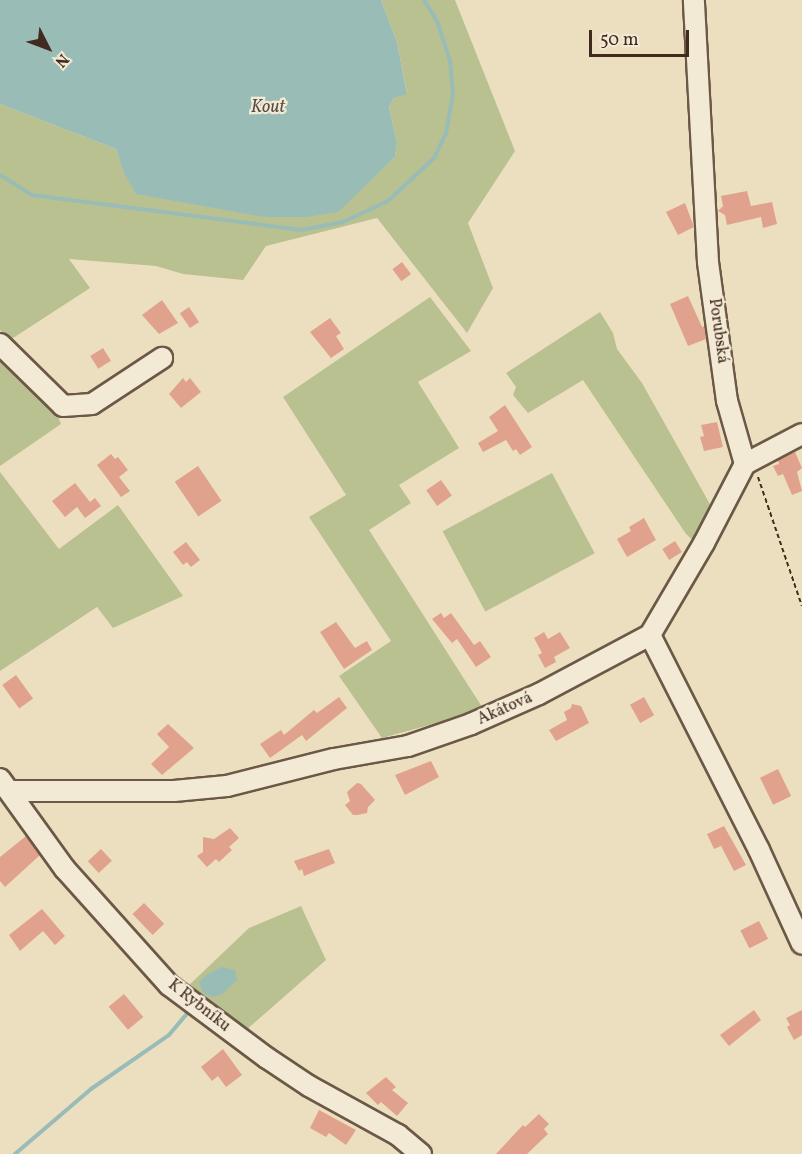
<!DOCTYPE html>
<meta charset="utf-8">
<style>
body{margin:0}
#map{position:relative;width:802px;height:1154px;overflow:hidden;background:#ecdfc0;font-family:Vollkorn,serif}
div>[style]{position:absolute}
.green>*{inset:0;background:#b9c191;transform-origin:0 0}
.water>*{inset:0;background:#99bcb6}
.stream>*{height:4px;margin:-2px;padding:0 2px;transform-origin:2px;border-radius:2px;background:#99bcb6}
.building>*{inset:0;background:#e0a28c;transform-origin:0 0}
.path>*{height:2px;margin-top:-1px;transform-origin:0;background:repeating-linear-gradient(90deg,#412b1e 0 4.5px,transparent 0 7.5px)}
.roads{filter:drop-shadow(2px 0 #6c5846) drop-shadow(-2px 0 #6c5846) drop-shadow(0 2px #6c5846) drop-shadow(0 -2px #6c5846)}
.minor>*{height:20px;margin:-10px;padding:0 10px;transform-origin:10px;border-radius:10px;background:#f3ead6}
span{translate:-50% -50%;white-space:nowrap;text-align:center;line-height:1.15;-webkit-text-stroke:4.5px #f3ead6;paint-order:stroke}
.street-label{font-size:16px;color:#412b1e}
.water-label{font-size:18px;color:#574f44;font-style:italic}
.north{position:absolute;left:18px;top:18px;width:60px;height:60px;-webkit-text-stroke:4px #f3ead6;paint-order:stroke;rotate:132deg;font-size:16px;font-weight:700;line-height:24px;text-align:center;color:#412b1e}
.north::after{content:'';display:block;margin:auto;width:21px;height:27px;background:#412b1e;clip-path:polygon(50% 0,100% 100%,50% 72%,0 100%)}
.scale{position:absolute;left:589px;top:30px;width:100px;height:27px;box-sizing:border-box;border:3px solid #412b1e;border-top:0;padding-left:8px;font-size:18px;line-height:21px;white-space:nowrap;color:#412b1e;-webkit-text-stroke:4px #f3ead6;paint-order:stroke}
</style>
<div id="map">
<div class="green">
<i style="clip-path:polygon(381px 0,455px 0,515px 151px,468px 223px,493px 288px,467px 333px,377px 218px,266px 246px,243px 280px,183px 274px,156px 266px,69px 259px,90px 288px,10px 340px,0 330px,0 104px,116px 149px,123px 171px,350px 199px,395px 157px,397px 143px,389px 107px,394px 98px,407px 93px,397px 42px)"></i>
<i style="clip-path:polygon(430px 297px,471px 351px,418px 382px,459px 448px,399px 485px,411px 503px,369px 530px,484px 710px,382px 738px,339px 676px,391px 641px,309px 517px,346px 495px,283px 397px)"></i>
<i style="clip-path:polygon(600px 312px,613px 333px,617px 349px,642px 383px,711px 506px,712px 511px,695px 542px,686px 534px,583px 380px,528px 413px,513px 395px,516px 387px,506px 373px)"></i>
<i style="clip-path:polygon(0 346px,53px 404px,61px 424px,0 466px)"></i>
<i style="clip-path:polygon(0 472px,59px 549px,118px 505px,183px 596px,113px 628px,97px 607px,0 671px)"></i>
<i style="left:552px;top:473px;width:91px;height:124px;rotate:62deg"></i>
<i style="clip-path:polygon(301px 906px,326px 960px,245px 1031px,187px 987px,249px 928px)"></i>
</div>
<div class="water">
<i style="clip-path:polygon(0 0,381px 0,397px 42px,407px 94px,394px 98px,389px 107px,397px 143px,395px 157px,338px 212px,306px 217px,264px 217px,136px 194px,123px 171px,116px 149px,0 104px)"></i>
<i style="clip-path:polygon(222px 967px,235px 970px,237px 980px,222px 994px,213px 997px,204px 994px,199px 982px,208px 974px)"></i>
</div>
<div class="stream">
<i style="left:0;top:175px;width:38px;rotate:32deg"></i>
<i style="left:32px;top:195px;width:271px;rotate:7.4deg"></i>
<i style="left:301px;top:230px;width:43px;rotate:-10.8deg"></i>
<i style="left:343px;top:222px;width:50px;rotate:-25deg"></i>
<i style="left:388px;top:201px;width:63px;rotate:-43.1deg"></i>
<i style="left:434px;top:158px;width:28px;rotate:-64deg"></i>
<i style="left:446px;top:133px;width:40px;rotate:-80deg"></i>
<i style="left:453px;top:94px;width:33px;rotate:-95deg"></i>
<i style="left:450px;top:61px;width:40px;rotate:-108deg"></i>
<i style="left:438px;top:23px;width:27px;rotate:-121deg"></i>
<i style="left:15px;top:1154px;width:100px;rotate:-40.5deg"></i>
<i style="left:91px;top:1089px;width:95px;rotate:-34.7deg"></i>
<i style="left:169px;top:1035px;width:35px;rotate:-50deg"></i>
</div>
<div class="building">
<i style="clip-path:polygon(747px 191px,751px 206px,772px 202px,777px 224px,763px 228px,761px 217px,727px 225px,725px 215px,718px 211px,723px 206px,721px 196px)"></i>
<i style="clip-path:polygon(685px 203px,694px 227px,678px 235px,666px 212px)"></i>
<i style="left:402px;top:262px;width:15px;height:12px;rotate:53deg"></i>
<i style="clip-path:polygon(688px 296px,702px 327px,705px 326px,706px 339px,688px 346px,670px 304px)"></i>
<i style="clip-path:polygon(162px 300px,178px 323px,159px 334px,142px 315px)"></i>
<i style="left:189px;top:307px;width:18px;height:11px;rotate:56deg"></i>
<i style="clip-path:polygon(330px 318px,341px 333px,336px 336px,344px 349px,331px 358px,310px 332px)"></i>
<i style="left:103px;top:348px;width:15px;height:15px;rotate:58deg"></i>
<i style="clip-path:polygon(183px 378px,186px 382px,190px 378px,201px 392px,181px 408px,169px 394px)"></i>
<i style="clip-path:polygon(505px 405px,532px 447px,520px 455px,516px 449px,513px 451px,506px 440px,483px 452px,478px 443px,498px 431px,489px 417px)"></i>
<i style="clip-path:polygon(717px 422px,723px 447px,704px 451px,700px 437px,704px 436px,701px 425px)"></i>
<i style="clip-path:polygon(795px 452px,802px 468px,797px 472px,802px 491px,792px 495px,783px 474px,778px 476px,773px 466px,779px 464px,778px 460px)"></i>
<i style="clip-path:polygon(111px 454px,115px 459px,118px 457px,128px 470px,119px 477px,130px 491px,121px 497px,97px 465px)"></i>
<i style="left:198px;top:466px;width:42px;height:28px;rotate:56deg"></i>
<i style="left:441px;top:480px;width:19px;height:18px;rotate:55deg"></i>
<i style="clip-path:polygon(75px 483px,90px 502px,95px 498px,101px 506px,85px 518px,77px 507px,65px 517px,52px 501px)"></i>
<i style="clip-path:polygon(644px 518px,656px 540px,627px 557px,617px 539px,631px 531px,629px 527px)"></i>
<i style="left:675px;top:541px;width:13px;height:15px;rotate:58deg"></i>
<i style="clip-path:polygon(186px 542px,200px 560px,191px 567px,187px 562px,183px 565px,173px 552px)"></i>
<i style="clip-path:polygon(441px 613px,444px 618px,451px 613px,474px 645px,480px 641px,491px 657px,476px 667px,457px 639px,452px 643px,432px 619px)"></i>
<i style="clip-path:polygon(336px 622px,355px 648px,367px 641px,372px 650px,344px 669px,320px 632px)"></i>
<i style="clip-path:polygon(544px 632px,548px 639px,560px 632px,570px 648px,554px 657px,556px 662px,545px 668px,538px 655px,542px 653px,534px 638px)"></i>
<i style="left:16px;top:675px;width:29px;height:17px;rotate:54deg"></i>
<i style="clip-path:polygon(339px 697px,347px 708px,306px 741px,302px 735px,270px 758px,260px 744px,281px 730px,284px 735px,314px 710px,317px 713px)"></i>
<i style="left:644px;top:697px;width:21px;height:16px;rotate:61deg"></i>
<i style="clip-path:polygon(572px 704px,581px 706px,589px 723px,556px 741px,549px 730px,567px 720px,564px 712px,571px 708px)"></i>
<i style="clip-path:polygon(168px 724px,194px 748px,162px 775px,151px 764px,169px 747px,157px 734px)"></i>
<i style="clip-path:polygon(431px 761px,439px 777px,405px 795px,395px 775px)"></i>
<i style="left:778px;top:769px;width:30px;height:20px;rotate:64deg"></i>
<i style="clip-path:polygon(357px 783px,361px 784px,375px 800px,368px 807px,367px 813px,357px 815px,353px 815px,345px 805px,350px 801px,347px 792px)"></i>
<i style="clip-path:polygon(724px 826px,746px 865px,734px 871px,721px 846px,714px 849px,707px 834px)"></i>
<i style="clip-path:polygon(230px 828px,239px 838px,229px 847px,232px 850px,219px 862px,216px 859px,207px 867px,197px 856px,203px 852px,203px 837px,214px 839px)"></i>
<i style="clip-path:polygon(26px 836px,40px 855px,5px 887px,0 881px,0 857px)"></i>
<i style="left:101px;top:849px;width:16px;height:18px;rotate:47deg"></i>
<i style="clip-path:polygon(329px 849px,335px 863px,304px 876px,302px 869px,299px 871px,294px 861px)"></i>
<i style="left:144px;top:903px;width:29px;height:16px;rotate:46deg"></i>
<i style="clip-path:polygon(42px 909px,65px 936px,55px 945px,43px 931px,20px 951px,9px 935px)"></i>
<i style="left:759px;top:921px;width:20px;height:21px;rotate:63deg"></i>
<i style="left:124px;top:994px;width:30px;height:20px;rotate:50deg"></i>
<i style="clip-path:polygon(754px 1010px,761px 1020px,729px 1046px,720px 1035px)"></i>
<i style="clip-path:polygon(802px 1010px,802px 1035px,794px 1040px,787px 1027px,790px 1025px,786px 1018px)"></i>
<i style="clip-path:polygon(223px 1049px,242px 1075px,226px 1087px,218px 1076px,212px 1081px,201px 1067px)"></i>
<i style="clip-path:polygon(386px 1077px,396px 1087px,392px 1090px,408px 1103px,397px 1116px,381px 1102px,378px 1105px,366px 1093px)"></i>
<i style="clip-path:polygon(319px 1110px,356px 1130px,346px 1145px,329px 1133px,326px 1137px,310px 1128px)"></i>
<i style="clip-path:polygon(539px 1114px,549px 1124px,544px 1129px,548px 1134px,527px 1154px,496px 1154px,523px 1125px,525px 1127px)"></i>
</div>
<div class="path">
<i style="left:758px;top:477px;width:136px;rotate:71.2deg"></i>
</div>
<div class="roads">
<div class="minor">
<i style="left:0;top:344px;width:88px;rotate:44.5deg"></i>
<i style="left:63px;top:406px;width:29px;rotate:-4deg"></i>
<i style="left:92px;top:404px;width:84px;rotate:-33.3deg"></i>
<i style="left:745px;top:464px;width:64px;rotate:-27.8deg"></i>
<i style="left:650px;top:635px;width:107px;rotate:-59.6deg"></i>
<i style="left:704px;top:543px;width:89px;rotate:-62.6deg"></i>
<i style="left:745px;top:464px;width:66px;rotate:-105.9deg"></i>
<i style="left:727px;top:401px;width:140px;rotate:-97.8deg"></i>
<i style="left:708px;top:262px;width:262px;rotate:-93.1deg"></i>
<i style="left:650px;top:635px;width:241px;rotate:63.1deg"></i>
<i style="left:759px;top:850px;width:103px;rotate:65.4deg"></i>
<i style="left:0;top:779px;width:111px;rotate:54.2deg"></i>
<i style="left:65px;top:869px;width:156px;rotate:48.1deg"></i>
<i style="left:169px;top:985px;width:122px;rotate:36.7deg"></i>
<i style="left:267px;top:1058px;width:50px;rotate:33.7deg"></i>
<i style="left:309px;top:1086px;width:102px;rotate:28.8deg"></i>
<i style="left:398px;top:1135px;width:30px;rotate:40deg"></i>
<i style="left:9px;top:791px;width:165px"></i>
<i style="left:174px;top:791px;width:53px;rotate:-5.4deg"></i>
<i style="left:227px;top:786px;width:110px;rotate:-14.2deg"></i>
<i style="left:334px;top:759px;width:75px;rotate:-10deg"></i>
<i style="left:408px;top:746px;width:67px;rotate:-19.2deg"></i>
<i style="left:471px;top:724px;width:74px;rotate:-23.8deg"></i>
<i style="left:539px;top:694px;width:126px;rotate:-28deg"></i>
</div>
</div>
<div class="street-label">
<span style="left:718px;top:331px;rotate:82deg">Porubská</span>
<span style="left:505px;top:709px;rotate:-24deg">Akátová</span>
<span style="left:199px;top:1006px;rotate:38deg">K Rybníku</span>
</div>
<div class="water-label">
<span style="left:268px;top:108px">Kout</span>
</div>
<div class="north">N</div>
<div class="scale">50 m</div>
</div>
